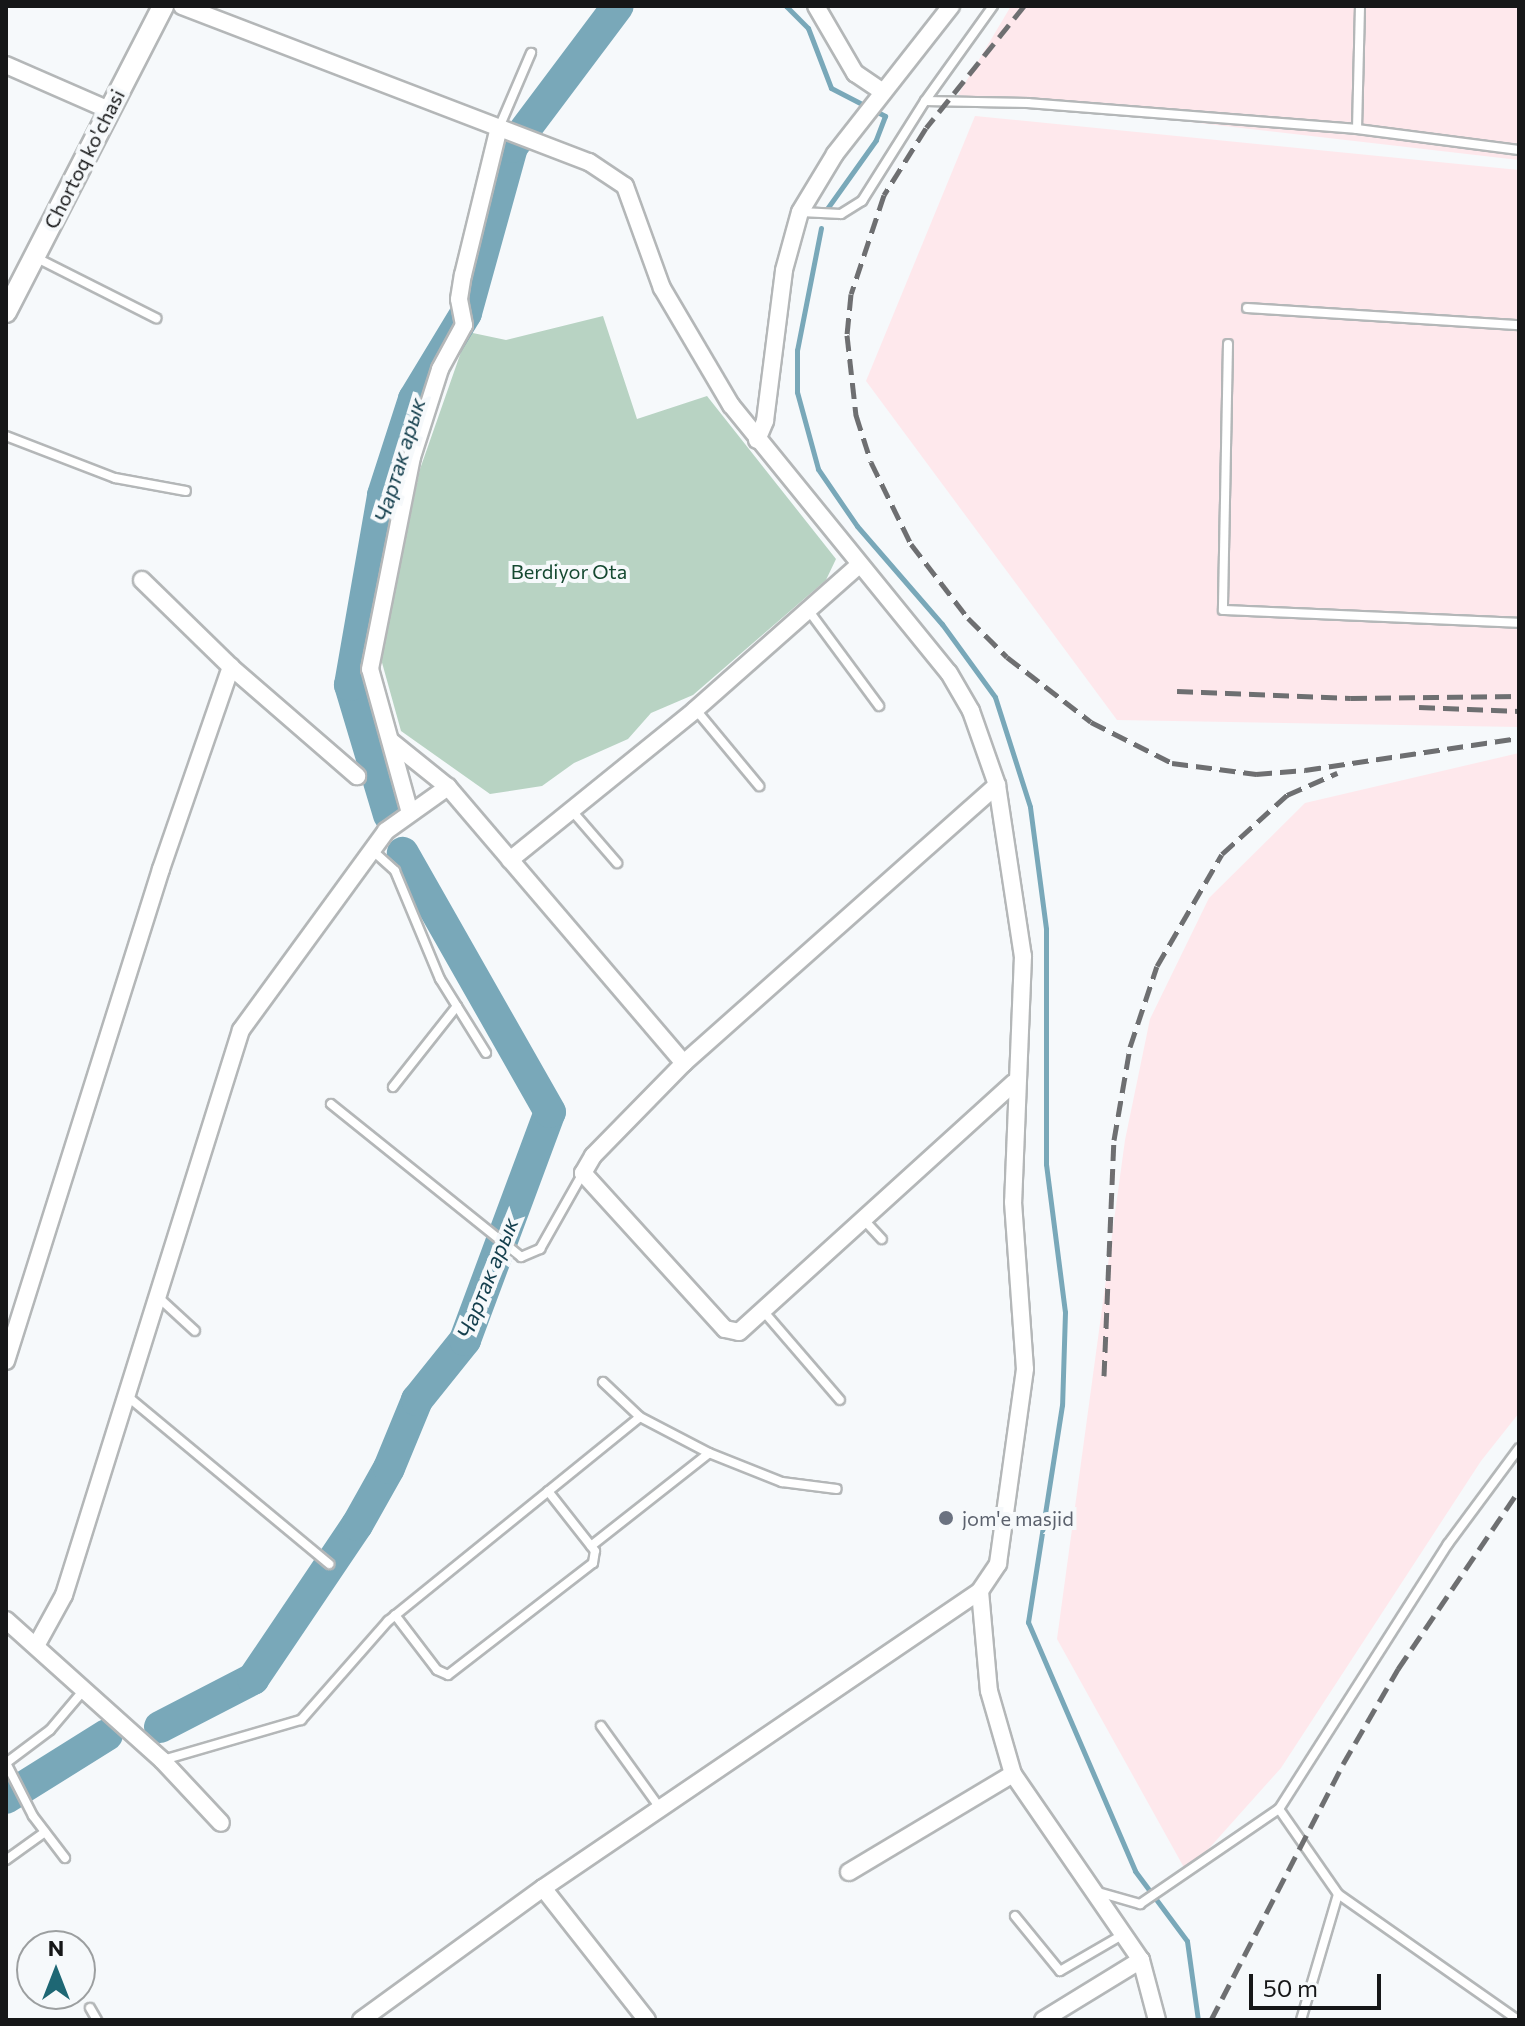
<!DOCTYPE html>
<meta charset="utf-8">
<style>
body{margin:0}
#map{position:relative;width:1525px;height:2026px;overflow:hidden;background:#f6f9fb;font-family:Commissioner,sans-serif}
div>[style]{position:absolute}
.industrial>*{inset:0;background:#fee8ec}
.green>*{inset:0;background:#b8d3c3}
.stream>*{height:5px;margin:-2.5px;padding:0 2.5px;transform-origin:2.5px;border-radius:2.5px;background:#79a8b9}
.river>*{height:32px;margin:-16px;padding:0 16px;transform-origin:16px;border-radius:16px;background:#79a8b9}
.roads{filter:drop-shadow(2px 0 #b4b7b8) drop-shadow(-2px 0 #b4b7b8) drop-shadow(0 2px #b4b7b8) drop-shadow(0 -2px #b4b7b8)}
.service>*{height:8px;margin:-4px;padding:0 4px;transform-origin:4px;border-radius:4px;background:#fff}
.minor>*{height:16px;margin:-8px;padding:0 8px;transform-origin:8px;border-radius:8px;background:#fff}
.tertiary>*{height:20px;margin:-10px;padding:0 10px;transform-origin:10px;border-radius:10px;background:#fff}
.rail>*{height:5px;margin-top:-2.5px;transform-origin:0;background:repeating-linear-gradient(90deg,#6e6f71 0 16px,transparent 0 24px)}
.dots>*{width:22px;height:22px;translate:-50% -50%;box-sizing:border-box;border:4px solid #f6f9fb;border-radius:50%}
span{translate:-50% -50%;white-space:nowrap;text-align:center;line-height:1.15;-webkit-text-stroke:8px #f6f9fb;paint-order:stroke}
.street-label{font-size:20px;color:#161718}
.park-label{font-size:20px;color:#154931}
.worship-label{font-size:20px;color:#5b616d}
.left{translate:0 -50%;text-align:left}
.water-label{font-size:22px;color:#133e4c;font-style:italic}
.frame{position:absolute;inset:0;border:8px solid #161718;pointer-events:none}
.north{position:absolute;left:16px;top:1930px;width:80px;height:80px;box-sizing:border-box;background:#f6f9fb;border:2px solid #9c9fa0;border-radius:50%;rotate:0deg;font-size:22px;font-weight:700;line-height:32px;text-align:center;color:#161718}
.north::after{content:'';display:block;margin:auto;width:28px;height:36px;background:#1e6774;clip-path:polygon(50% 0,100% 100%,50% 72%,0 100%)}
.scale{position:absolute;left:1249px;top:1974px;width:132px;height:36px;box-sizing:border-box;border:4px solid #161718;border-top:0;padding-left:10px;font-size:24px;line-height:28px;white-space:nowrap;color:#161718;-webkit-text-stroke:6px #f6f9fb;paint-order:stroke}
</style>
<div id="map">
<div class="industrial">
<i style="clip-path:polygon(1011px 6px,1519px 6px,1519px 160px,958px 95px)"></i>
<i style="clip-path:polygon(975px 116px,1519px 170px,1519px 727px,1117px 720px,866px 381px)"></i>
<i style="clip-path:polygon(1519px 753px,1519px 1413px,1481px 1461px,1281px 1768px,1187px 1873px,1057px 1639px,1125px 1140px,1150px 1019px,1209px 898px,1305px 803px)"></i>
</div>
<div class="green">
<i style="clip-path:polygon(603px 316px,637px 419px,707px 396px,836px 559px,826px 580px,693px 695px,651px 713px,628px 739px,574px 763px,542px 786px,490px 794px,401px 731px,381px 659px,420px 469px,468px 332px,506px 340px)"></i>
</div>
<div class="stream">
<i style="left:786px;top:6px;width:31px;rotate:45deg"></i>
<i style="left:808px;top:28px;width:64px;rotate:69deg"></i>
<i style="left:831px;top:88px;width:61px;rotate:27.4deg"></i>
<i style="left:885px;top:116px;width:26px;rotate:111deg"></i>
<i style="left:876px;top:140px;width:86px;rotate:125.5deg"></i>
<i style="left:821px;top:228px;width:124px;rotate:101.1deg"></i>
<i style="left:797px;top:350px;width:42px;rotate:90deg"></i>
<i style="left:797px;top:392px;width:80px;rotate:74.7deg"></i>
<i style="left:818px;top:469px;width:69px;rotate:55.6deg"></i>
<i style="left:857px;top:526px;width:130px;rotate:49.1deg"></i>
<i style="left:942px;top:624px;width:90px;rotate:54deg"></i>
<i style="left:995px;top:697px;width:115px;rotate:72.3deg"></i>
<i style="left:1030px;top:807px;width:123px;rotate:82.5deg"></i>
<i style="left:1046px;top:929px;width:235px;rotate:90deg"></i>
<i style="left:1046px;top:1164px;width:149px;rotate:82.7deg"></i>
<i style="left:1065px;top:1312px;width:93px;rotate:91.8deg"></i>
<i style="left:1062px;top:1405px;width:220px;rotate:98.9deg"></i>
<i style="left:1028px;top:1622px;width:271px;rotate:66.7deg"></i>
<i style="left:1135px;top:1871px;width:87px;rotate:53.4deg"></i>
<i style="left:1187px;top:1941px;width:80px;rotate:82.1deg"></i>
</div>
<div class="river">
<i style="left:389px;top:815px;width:136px;rotate:-106.7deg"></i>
<i style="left:350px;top:685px;width:193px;rotate:-80.1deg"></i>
<i style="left:383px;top:495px;width:101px;rotate:-72.1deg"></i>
<i style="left:414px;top:399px;width:100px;rotate:-58.8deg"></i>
<i style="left:466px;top:313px;width:172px;rotate:-74.5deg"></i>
<i style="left:512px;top:147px;width:176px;rotate:-53.1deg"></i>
<i style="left:160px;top:1727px;width:105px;rotate:-27.3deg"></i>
<i style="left:253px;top:1679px;width:186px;rotate:-56deg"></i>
<i style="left:357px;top:1525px;width:65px;rotate:-60.7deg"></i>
<i style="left:389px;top:1468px;width:74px;rotate:-67.6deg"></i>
<i style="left:417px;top:1400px;width:77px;rotate:-51.3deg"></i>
<i style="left:465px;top:1340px;width:243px;rotate:-69.6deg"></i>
<i style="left:550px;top:1112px;width:298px;rotate:-119.6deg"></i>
<i style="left:6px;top:1798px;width:119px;rotate:-32deg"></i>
</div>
<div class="roads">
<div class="service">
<i style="left:993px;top:6px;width:117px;rotate:125.6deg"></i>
<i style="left:925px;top:101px;width:103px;rotate:1.1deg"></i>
<i style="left:1028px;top:103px;width:330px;rotate:4.5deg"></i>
<i style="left:1357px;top:129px;width:123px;rotate:-88.6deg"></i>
<i style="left:1357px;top:129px;width:163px;rotate:7.4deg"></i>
<i style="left:498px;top:130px;width:84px;rotate:-66.8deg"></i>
<i style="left:801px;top:212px;width:40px;rotate:2.9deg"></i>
<i style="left:841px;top:214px;width:25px;rotate:-32deg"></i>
<i style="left:862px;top:201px;width:118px;rotate:-57.8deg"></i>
<i style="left:35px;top:257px;width:136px;rotate:26.8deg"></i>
<i style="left:1247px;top:308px;width:273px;rotate:3.6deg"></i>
<i style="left:1228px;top:344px;width:266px;rotate:91.1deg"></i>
<i style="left:1223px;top:610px;width:296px;rotate:2.5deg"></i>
<i style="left:6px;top:436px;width:117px;rotate:21.1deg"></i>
<i style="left:115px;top:478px;width:72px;rotate:10.4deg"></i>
<i style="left:809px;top:611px;width:118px;rotate:53.6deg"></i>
<i style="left:696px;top:710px;width:99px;rotate:50.3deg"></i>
<i style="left:572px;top:811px;width:69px;rotate:49.1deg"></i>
<i style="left:372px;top:850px;width:31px;rotate:42deg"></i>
<i style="left:395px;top:871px;width:117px;rotate:67.4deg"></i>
<i style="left:440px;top:979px;width:87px;rotate:58.1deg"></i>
<i style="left:393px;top:1087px;width:103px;rotate:-51.7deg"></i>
<i style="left:331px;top:1104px;width:244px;rotate:38.8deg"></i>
<i style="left:521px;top:1257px;width:21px;rotate:-23deg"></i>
<i style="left:540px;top:1249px;width:87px;rotate:-60.5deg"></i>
<i style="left:864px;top:1220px;width:26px;rotate:47deg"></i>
<i style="left:158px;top:1297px;width:50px;rotate:42.6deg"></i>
<i style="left:764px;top:1312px;width:116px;rotate:49.2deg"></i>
<i style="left:603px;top:1382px;width:51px;rotate:43.4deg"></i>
<i style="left:127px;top:1396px;width:263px;rotate:39.7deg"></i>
<i style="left:591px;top:1546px;width:150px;rotate:-38.2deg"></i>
<i style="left:395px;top:1615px;width:69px;rotate:52.6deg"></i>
<i style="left:437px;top:1670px;width:12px;rotate:24deg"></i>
<i style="left:448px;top:1675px;width:183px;rotate:-37.7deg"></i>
<i style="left:593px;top:1563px;width:12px;rotate:-81deg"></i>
<i style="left:595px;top:1551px;width:76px;rotate:-128.1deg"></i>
<i style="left:601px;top:1726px;width:101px;rotate:54.3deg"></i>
<i style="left:163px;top:1760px;width:144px;rotate:-16.2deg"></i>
<i style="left:301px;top:1720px;width:132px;rotate:-48.7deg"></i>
<i style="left:388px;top:1621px;width:324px;rotate:-39deg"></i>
<i style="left:640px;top:1417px;width:78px;rotate:27.6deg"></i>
<i style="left:709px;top:1453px;width:79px;rotate:21.7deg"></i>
<i style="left:782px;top:1482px;width:55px;rotate:7.3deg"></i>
<i style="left:1279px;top:1809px;width:103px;rotate:55.2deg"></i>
<i style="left:1338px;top:1894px;width:220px;rotate:35deg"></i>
<i style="left:65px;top:1858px;width:53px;rotate:-127.3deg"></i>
<i style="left:33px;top:1816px;width:59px;rotate:-117deg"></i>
<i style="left:6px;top:1763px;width:55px;rotate:-36.9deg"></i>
<i style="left:50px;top:1730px;width:51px;rotate:-49.8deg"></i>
<i style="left:6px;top:1860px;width:48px;rotate:-35.7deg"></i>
<i style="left:1098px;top:1892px;width:44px;rotate:15.9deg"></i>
<i style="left:1140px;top:1904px;width:168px;rotate:-34.4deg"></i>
<i style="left:1279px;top:1809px;width:314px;rotate:-57.5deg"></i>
<i style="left:1448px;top:1544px;width:119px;rotate:-53.5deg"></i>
<i style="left:1015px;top:1916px;width:71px;rotate:50.7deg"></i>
<i style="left:1060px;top:1971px;width:72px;rotate:-30.1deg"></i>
<i style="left:90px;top:2008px;width:14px;rotate:60deg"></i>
<i style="left:1301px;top:2020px;width:131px;rotate:-73.6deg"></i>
</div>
<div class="minor">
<i style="left:182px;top:6px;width:436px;rotate:21deg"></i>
<i style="left:589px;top:162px;width:43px;rotate:33.7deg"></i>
<i style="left:625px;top:186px;width:109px;rotate:70.1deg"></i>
<i style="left:662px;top:288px;width:136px;rotate:59.5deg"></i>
<i style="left:731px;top:405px;width:345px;rotate:50.9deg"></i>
<i style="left:949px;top:673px;width:44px;rotate:59.9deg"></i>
<i style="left:971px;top:711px;width:78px;rotate:70.6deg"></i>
<i style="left:997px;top:785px;width:173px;rotate:81.4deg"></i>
<i style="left:1023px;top:956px;width:246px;rotate:92.3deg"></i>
<i style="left:1013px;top:1202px;width:167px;rotate:85.9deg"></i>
<i style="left:1025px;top:1369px;width:197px;rotate:97.9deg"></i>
<i style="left:998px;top:1564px;width:32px;rotate:124deg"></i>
<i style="left:980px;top:1591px;width:528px;rotate:145.8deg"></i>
<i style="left:543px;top:1888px;width:225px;rotate:144deg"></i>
<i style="left:816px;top:6px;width:78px;rotate:59.8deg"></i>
<i style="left:855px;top:73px;width:34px;rotate:34deg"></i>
<i style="left:6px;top:65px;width:112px;rotate:23.6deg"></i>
<i style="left:757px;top:440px;width:21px;rotate:-67deg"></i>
<i style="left:765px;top:421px;width:152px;rotate:-82.8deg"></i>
<i style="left:784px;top:270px;width:60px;rotate:-74.6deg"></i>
<i style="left:800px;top:212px;width:68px;rotate:-58.9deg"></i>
<i style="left:835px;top:154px;width:188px;rotate:-51.9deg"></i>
<i style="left:142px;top:580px;width:124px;rotate:44.3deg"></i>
<i style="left:231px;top:667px;width:167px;rotate:40.9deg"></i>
<i style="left:392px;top:742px;width:72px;rotate:38.8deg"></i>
<i style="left:997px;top:785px;width:419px;rotate:138.4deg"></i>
<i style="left:684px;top:1063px;width:130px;rotate:134.4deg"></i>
<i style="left:593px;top:1156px;width:20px;rotate:120deg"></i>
<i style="left:583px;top:1173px;width:211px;rotate:47.7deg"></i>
<i style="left:725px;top:1329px;width:14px;rotate:12deg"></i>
<i style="left:739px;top:1332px;width:371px;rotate:-42.2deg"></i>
<i style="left:410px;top:813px;width:149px;rotate:-105.5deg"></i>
<i style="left:370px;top:669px;width:216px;rotate:-78.8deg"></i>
<i style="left:412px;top:457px;width:92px;rotate:-72.3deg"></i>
<i style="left:440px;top:369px;width:50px;rotate:-61.4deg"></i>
<i style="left:464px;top:325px;width:26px;rotate:-101deg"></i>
<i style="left:459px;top:299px;width:24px;rotate:-81deg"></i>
<i style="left:463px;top:275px;width:148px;rotate:-76.3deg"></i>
<i style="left:510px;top:860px;width:238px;rotate:-39deg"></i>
<i style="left:695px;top:710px;width:217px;rotate:-41.5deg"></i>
<i style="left:6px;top:1361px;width:516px;rotate:-72.51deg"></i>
<i style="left:161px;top:869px;width:214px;rotate:-70.9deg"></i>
<i style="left:980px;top:1591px;width:100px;rotate:84.9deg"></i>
<i style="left:989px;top:1691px;width:86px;rotate:73.9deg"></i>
<i style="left:1013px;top:1774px;width:226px;rotate:55.5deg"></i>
<i style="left:1141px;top:1960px;width:62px;rotate:75.1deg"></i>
<i style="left:6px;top:1620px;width:210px;rotate:41.9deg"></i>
<i style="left:162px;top:1760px;width:86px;rotate:46.9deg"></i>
<i style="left:36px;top:1646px;width:58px;rotate:-61.2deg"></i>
<i style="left:64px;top:1595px;width:592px;rotate:-72.61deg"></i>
<i style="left:241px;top:1030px;width:246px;rotate:-53.9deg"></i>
<i style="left:386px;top:831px;width:76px;rotate:-35.4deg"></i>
<i style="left:448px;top:787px;width:363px;rotate:49.5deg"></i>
<i style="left:849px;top:1872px;width:191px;rotate:-30.9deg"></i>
<i style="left:543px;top:1888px;width:168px;rotate:51.8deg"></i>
<i style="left:1043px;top:2020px;width:115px;rotate:-31.5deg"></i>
</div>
<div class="tertiary">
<i style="left:6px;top:312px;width:344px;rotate:-62.8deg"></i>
</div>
</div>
<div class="rail">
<i style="left:1024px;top:6px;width:156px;rotate:128.8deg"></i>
<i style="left:926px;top:128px;width:79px;rotate:122.1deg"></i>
<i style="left:884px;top:195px;width:104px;rotate:108.4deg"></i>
<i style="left:851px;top:294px;width:41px;rotate:95.6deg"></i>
<i style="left:847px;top:335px;width:81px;rotate:83.6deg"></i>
<i style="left:856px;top:415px;width:49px;rotate:72.3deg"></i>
<i style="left:871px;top:462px;width:91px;rotate:64deg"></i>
<i style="left:911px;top:544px;width:93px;rotate:52.4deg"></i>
<i style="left:968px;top:618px;width:55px;rotate:45deg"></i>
<i style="left:1007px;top:657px;width:106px;rotate:37.7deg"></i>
<i style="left:1091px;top:722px;width:91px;rotate:26.8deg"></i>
<i style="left:1172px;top:763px;width:85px;rotate:7.5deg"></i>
<i style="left:1256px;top:774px;width:49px;rotate:-4.7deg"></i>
<i style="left:1305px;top:770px;width:216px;rotate:-8.5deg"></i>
<i style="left:1177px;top:691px;width:174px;rotate:2.3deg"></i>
<i style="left:1351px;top:698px;width:168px;rotate:-0.7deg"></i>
<i style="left:1419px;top:707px;width:100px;rotate:2.3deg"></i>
<i style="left:1104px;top:1376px;width:236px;rotate:-87.6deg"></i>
<i style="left:1114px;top:1140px;width:94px;rotate:-80.2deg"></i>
<i style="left:1130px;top:1047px;width:85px;rotate:-71.6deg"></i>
<i style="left:1157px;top:966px;width:129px;rotate:-59.9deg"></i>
<i style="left:1222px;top:854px;width:88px;rotate:-42.2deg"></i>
<i style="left:1287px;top:795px;width:55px;rotate:-23.7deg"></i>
<i style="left:1211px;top:2020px;width:288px;rotate:-62.7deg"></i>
<i style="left:1343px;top:1764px;width:110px;rotate:-59.9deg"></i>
<i style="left:1398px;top:1669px;width:216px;rotate:-55.9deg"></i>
</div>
<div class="dots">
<i style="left:946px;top:1518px;background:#6b7280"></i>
</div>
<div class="street-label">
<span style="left:84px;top:159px;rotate:-63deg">Chortoq ko'chasi</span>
</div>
<div class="park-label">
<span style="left:569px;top:571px">Berdiyor Ota</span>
</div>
<div class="worship-label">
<span class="left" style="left:962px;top:1518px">jom'e masjid</span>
</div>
<div class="water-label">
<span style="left:399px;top:460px;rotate:-73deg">Чартак арык</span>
<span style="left:487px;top:1278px;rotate:-68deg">Чартак арык</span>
</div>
<div class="frame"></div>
<div class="north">N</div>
<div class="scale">50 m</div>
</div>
